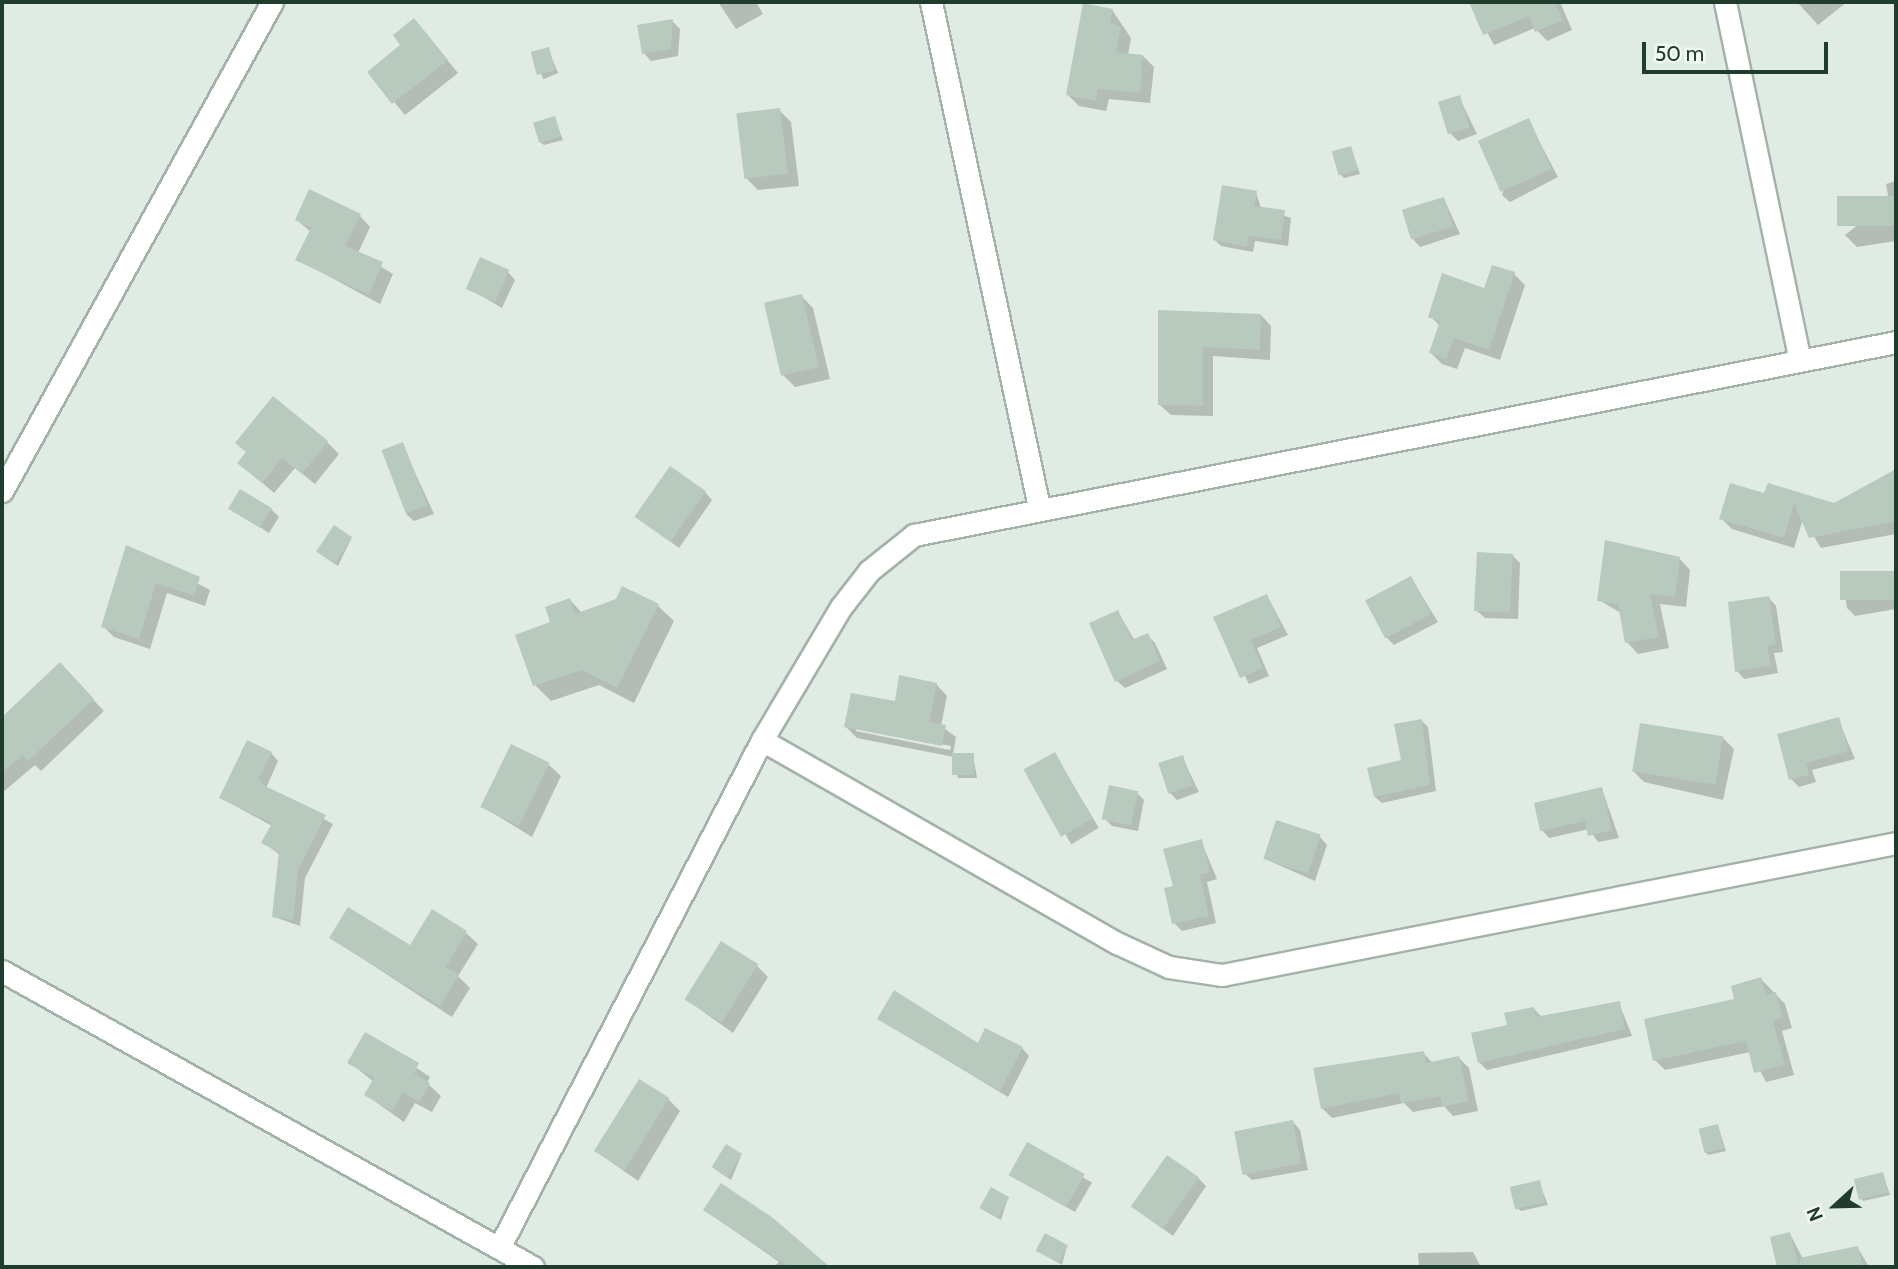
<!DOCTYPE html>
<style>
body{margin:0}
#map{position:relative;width:1898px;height:1269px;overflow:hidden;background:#e0ebe3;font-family:Cabin,sans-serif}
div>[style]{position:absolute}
.shadow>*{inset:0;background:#0003;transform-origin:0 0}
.building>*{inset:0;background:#b8c9be;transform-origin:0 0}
.roads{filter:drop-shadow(2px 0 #a3b3a9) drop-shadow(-2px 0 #a3b3a9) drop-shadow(0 2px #a3b3a9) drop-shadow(0 -2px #a3b3a9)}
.minor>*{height:21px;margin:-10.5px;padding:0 10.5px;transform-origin:10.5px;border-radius:10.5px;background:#fff}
span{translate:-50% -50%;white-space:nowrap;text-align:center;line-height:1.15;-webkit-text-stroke:6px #f1f8f2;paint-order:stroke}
.frame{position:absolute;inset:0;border:4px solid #203c2d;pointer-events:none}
.north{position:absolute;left:1800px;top:1171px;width:70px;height:70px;-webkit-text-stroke:5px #f1f8f2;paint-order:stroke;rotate:248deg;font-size:19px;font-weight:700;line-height:28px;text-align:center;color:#203c2d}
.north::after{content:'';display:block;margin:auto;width:24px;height:32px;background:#203c2d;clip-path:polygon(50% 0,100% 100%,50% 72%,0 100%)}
.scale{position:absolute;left:1642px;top:42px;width:186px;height:32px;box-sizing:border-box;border:4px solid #203c2d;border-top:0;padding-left:9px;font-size:21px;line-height:24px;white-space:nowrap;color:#203c2d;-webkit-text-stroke:5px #f1f8f2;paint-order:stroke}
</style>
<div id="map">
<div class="shadow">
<i style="clip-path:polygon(718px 2px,756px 2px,763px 14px,736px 29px)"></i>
<i style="clip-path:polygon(1471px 2px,1560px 2px,1572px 30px,1547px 41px,1535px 28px,1494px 45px)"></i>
<i style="clip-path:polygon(1797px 2px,1847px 2px,1818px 25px)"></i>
<i style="clip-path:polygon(1112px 10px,1131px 38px,1128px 55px,1143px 56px,1154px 67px,1150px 103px,1109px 99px,1106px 111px,1079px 106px,1068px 95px)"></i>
<i style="clip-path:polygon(414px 20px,458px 73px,405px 115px,369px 72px,402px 45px)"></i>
<i style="clip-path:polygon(672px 21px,680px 29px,678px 56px,651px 61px,644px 53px)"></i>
<i style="left:548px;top:49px;width:26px;height:16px;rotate:67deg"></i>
<i style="clip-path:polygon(1459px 97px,1477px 134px,1458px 141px,1450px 133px)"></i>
<i style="clip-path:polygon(779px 110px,791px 122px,799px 186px,758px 190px,746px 178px)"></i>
<i style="clip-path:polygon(554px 118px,563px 140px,544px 145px,540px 142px)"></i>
<i style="clip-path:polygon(1528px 120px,1558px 177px,1510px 202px,1502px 195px)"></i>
<i style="clip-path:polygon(1351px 148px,1360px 174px,1344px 178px,1341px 175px)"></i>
<i style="clip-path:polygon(1896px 181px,1896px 241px,1857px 247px,1845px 235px,1889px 200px,1886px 184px)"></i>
<i style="clip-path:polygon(1256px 193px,1261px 208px,1291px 218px,1288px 246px,1255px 241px,1253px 252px,1221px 246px,1215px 240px)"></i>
<i style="clip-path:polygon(1444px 199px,1460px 234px,1420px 247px,1413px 239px)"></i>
<i style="clip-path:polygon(360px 216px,370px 227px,358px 253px,393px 274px,380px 304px,297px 259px,311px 232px,297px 220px)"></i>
<i style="clip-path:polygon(508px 272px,515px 280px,502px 308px,468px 288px)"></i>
<i style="clip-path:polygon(1514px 274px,1525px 285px,1500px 360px,1465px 348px,1457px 369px,1442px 364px,1431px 353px,1440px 326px,1430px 316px)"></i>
<i style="clip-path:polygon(801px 296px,813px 308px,830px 379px,795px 387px,783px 375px)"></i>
<i style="clip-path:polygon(1160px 312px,1261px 315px,1271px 326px,1270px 360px,1213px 356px,1213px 416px,1171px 415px,1160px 405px)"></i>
<i style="clip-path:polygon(327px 442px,339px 454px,315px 484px,295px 468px,274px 493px,239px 463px)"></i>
<i style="clip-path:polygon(402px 444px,434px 514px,414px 521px,406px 514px)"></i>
<i style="clip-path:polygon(1896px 472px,1896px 534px,1821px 548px,1803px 519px,1794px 548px,1732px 529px,1721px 518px,1765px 495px,1835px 505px)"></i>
<i style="clip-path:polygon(705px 492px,712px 500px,679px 548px,638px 517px)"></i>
<i style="clip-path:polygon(231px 508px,271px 509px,279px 517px,269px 533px)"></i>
<i style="clip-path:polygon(351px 539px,338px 566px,322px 555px)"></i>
<i style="clip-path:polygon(1606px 542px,1679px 558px,1690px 570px,1686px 607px,1660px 604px,1669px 648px,1638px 654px,1627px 642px,1621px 613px,1599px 600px)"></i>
<i style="clip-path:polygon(128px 547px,210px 590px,205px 606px,167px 593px,150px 649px,114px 637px,103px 626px)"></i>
<i style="clip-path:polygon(1512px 555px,1520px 563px,1518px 619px,1485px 618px,1477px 611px)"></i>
<i style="clip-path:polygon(1896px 573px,1896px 609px,1855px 616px,1847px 608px,1843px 582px)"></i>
<i style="clip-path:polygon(1411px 578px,1438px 622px,1394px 645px,1386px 637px)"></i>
<i style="clip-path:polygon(1267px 596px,1288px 635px,1257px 648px,1269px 676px,1249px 684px,1215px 618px)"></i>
<i style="clip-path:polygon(1769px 598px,1776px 606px,1783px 652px,1774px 653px,1778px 673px,1744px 679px,1737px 671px)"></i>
<i style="clip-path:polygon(570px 600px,582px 613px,658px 606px,674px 621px,634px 703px,599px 685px,551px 701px,535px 685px)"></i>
<i style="clip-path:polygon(1118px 612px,1135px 641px,1147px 635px,1155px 643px,1167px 669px,1125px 688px,1117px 681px)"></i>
<i style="clip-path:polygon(60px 665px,104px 711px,41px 771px,35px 765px,2px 793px,2px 719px)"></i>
<i style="clip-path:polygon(evenodd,936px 684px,947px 696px,941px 726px,956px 737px,953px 755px,973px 755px,977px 778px,958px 778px,954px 757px,857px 738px,846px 727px,936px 684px,856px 728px,951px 746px,950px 750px,856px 731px,856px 728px)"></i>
<i style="clip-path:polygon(1838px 719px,1855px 759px,1812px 770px,1816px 782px,1799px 787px,1791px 779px)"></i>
<i style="clip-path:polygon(1422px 721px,1428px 727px,1436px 791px,1382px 803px,1375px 797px,1403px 761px)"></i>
<i style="clip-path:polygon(1722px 737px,1734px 749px,1723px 800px,1644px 782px,1632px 770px)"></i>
<i style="clip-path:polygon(271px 753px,278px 761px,266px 788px,333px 824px,305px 878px,300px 926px,274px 917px,280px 855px,264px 843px,272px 826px,221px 798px)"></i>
<i style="left:1055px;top:755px;width:85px;height:32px;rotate:59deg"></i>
<i style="clip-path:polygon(1182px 757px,1199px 792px,1177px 800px,1169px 792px)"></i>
<i style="clip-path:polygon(549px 765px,561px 776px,532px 837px,483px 807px)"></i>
<i style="clip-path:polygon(1602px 789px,1619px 838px,1598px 842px,1589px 829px,1549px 838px,1542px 830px)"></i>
<i style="clip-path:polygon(1137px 793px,1144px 800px,1138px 831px,1112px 826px,1104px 818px)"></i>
<i style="clip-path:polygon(1320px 837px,1327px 845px,1315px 881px,1265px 859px)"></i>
<i style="clip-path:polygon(1201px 841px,1217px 879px,1207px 882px,1216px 923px,1182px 931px,1174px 923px,1175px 887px)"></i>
<i style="clip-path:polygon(466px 933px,478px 944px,458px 976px,470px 988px,452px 1017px,331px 938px,411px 947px)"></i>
<i style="clip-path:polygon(756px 965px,768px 977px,733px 1033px,687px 1000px)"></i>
<i style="clip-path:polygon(1761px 979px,1785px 1004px,1792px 1028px,1782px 1031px,1794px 1075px,1766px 1082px,1750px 1052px,1665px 1070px,1655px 1060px)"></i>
<i style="clip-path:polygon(1619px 1003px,1632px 1036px,1487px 1070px,1479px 1062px,1534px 1009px,1541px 1016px)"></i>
<i style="clip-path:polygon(879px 1019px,978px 1045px,1022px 1048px,1029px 1056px,1008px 1097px)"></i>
<i style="clip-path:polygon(366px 1034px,430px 1077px,427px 1083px,441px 1096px,432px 1112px,415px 1103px,404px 1122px,366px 1095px,374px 1082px,349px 1062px)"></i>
<i style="clip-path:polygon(1423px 1053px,1433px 1063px,1459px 1058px,1469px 1068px,1478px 1111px,1453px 1116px,1444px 1106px,1413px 1112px,1404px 1103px,1332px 1118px,1322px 1108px)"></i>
<i style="clip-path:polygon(668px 1099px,680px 1111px,638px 1181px,597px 1152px)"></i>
<i style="clip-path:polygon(1293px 1122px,1300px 1130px,1308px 1170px,1252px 1180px,1244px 1173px)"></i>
<i style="clip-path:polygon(1718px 1126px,1726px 1151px,1708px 1155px,1705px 1151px)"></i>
<i style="left:1027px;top:1145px;width:75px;height:34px;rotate:30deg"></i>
<i style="clip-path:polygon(741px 1156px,731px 1180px,716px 1170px)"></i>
<i style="clip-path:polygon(1883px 1174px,1890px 1195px,1863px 1201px,1860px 1197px)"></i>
<i style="clip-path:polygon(1198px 1178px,1206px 1186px,1173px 1236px,1135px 1208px)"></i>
<i style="clip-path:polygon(1539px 1182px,1548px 1205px,1521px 1211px,1517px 1208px)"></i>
<i style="clip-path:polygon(1008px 1198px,1001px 1220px,985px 1211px)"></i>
<i style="clip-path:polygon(705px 1210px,772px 1219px,827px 1267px,774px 1267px,779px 1262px)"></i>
<i style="clip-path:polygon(1790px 1234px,1803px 1259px,1858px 1248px,1869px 1267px,1779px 1267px,1772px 1238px)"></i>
<i style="clip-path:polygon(1067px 1246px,1062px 1265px,1038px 1251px)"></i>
<i style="clip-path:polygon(1473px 1252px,1481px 1267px,1419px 1267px,1418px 1253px)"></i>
</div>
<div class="building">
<i style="clip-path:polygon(1469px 2px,1563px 2px,1556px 5px,1563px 20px,1535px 32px,1529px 16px,1483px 35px)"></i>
<i style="clip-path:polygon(1083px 3px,1113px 9px,1110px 23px,1121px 26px,1116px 52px,1143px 55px,1140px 93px,1098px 89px,1096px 101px,1066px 95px)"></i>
<i style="clip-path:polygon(414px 18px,448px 60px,392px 104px,367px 72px,400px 45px,393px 35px)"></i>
<i style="clip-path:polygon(673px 19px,671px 49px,642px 54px,637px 25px)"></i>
<i style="left:549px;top:47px;width:24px;height:19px;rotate:75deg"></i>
<i style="left:1460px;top:95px;width:34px;height:23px;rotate:73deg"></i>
<i style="left:780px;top:108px;width:66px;height:44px;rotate:83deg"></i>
<i style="left:555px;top:116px;width:21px;height:23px;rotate:73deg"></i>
<i style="left:1529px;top:118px;width:56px;height:56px;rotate:66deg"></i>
<i style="left:1351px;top:146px;width:25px;height:20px;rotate:74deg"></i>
<i style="clip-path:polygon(1222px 185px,1257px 191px,1254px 206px,1285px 210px,1281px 240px,1249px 236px,1247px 247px,1213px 240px)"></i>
<i style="clip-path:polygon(309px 189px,361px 214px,345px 246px,383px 262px,369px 295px,295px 260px,311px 228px,295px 220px)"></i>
<i style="left:1896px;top:196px;width:30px;height:59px;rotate:90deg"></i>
<i style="left:1444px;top:197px;width:31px;height:44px;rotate:73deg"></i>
<i style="left:480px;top:257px;width:32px;height:35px;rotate:24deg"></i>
<i style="clip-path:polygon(1492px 265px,1515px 272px,1489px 350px,1454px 338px,1446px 359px,1429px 353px,1440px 321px,1428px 317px,1442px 273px,1484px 288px)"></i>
<i style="left:802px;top:294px;width:75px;height:39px;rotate:77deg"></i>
<i style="clip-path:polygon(1158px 310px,1261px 314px,1260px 350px,1203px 347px,1203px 406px,1158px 405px)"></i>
<i style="clip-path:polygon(273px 396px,328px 441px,302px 474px,282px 458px,262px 483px,237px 463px,246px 452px,235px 443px)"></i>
<i style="left:403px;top:442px;width:68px;height:23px;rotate:69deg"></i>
<i style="left:670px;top:466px;width:44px;height:62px;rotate:35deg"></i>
<i style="clip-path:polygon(1896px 469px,1896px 521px,1809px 538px,1794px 503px,1784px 538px,1719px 519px,1730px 483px,1764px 493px,1768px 483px,1834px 503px)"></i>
<i style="left:240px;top:489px;width:37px;height:23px;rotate:31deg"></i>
<i style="left:334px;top:525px;width:22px;height:32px;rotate:34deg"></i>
<i style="clip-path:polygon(1605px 540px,1680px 557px,1675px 597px,1650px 594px,1659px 637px,1625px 643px,1618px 604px,1597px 601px)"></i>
<i style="clip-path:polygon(126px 545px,200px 577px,194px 596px,156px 583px,139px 639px,101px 627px)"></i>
<i style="left:1477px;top:552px;width:36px;height:59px;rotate:3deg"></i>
<i style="left:1896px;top:571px;width:29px;height:56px;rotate:90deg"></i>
<i style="left:1411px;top:576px;width:43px;height:52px;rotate:62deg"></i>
<i style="clip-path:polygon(622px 586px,659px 604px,617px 688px,582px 670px,533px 686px,515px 635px,550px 622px,545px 607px,570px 598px,575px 614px,616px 599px)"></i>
<i style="clip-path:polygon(1267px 594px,1281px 627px,1251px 640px,1263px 668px,1240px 678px,1213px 617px)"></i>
<i style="clip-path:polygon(1769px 596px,1776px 644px,1767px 646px,1771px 665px,1735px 672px,1728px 602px)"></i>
<i style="clip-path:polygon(1118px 610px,1132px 640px,1148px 633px,1160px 661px,1115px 682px,1089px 623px)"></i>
<i style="clip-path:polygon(60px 662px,94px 699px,28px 761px,23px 755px,2px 772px,2px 717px)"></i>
<i style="clip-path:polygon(899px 675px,937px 683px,929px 722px,946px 725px,942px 746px,844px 727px,851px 693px,895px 701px)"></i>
<i style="clip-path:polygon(1839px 717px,1849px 751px,1806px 763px,1809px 775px,1789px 780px,1777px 734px)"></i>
<i style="clip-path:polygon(1422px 719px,1430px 785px,1374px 797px,1367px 768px,1401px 760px,1394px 724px)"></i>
<i style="left:1640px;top:723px;width:84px;height:49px;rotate:9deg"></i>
<i style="clip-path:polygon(247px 740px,272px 752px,259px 779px,265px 786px,326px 815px,298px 870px,293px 920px,272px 917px,279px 852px,261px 843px,272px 823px,219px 798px)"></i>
<i style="left:511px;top:744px;width:43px;height:70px;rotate:26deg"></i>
<i style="left:1055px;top:752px;width:77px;height:36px;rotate:61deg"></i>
<i style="left:952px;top:753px;width:22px;height:22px"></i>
<i style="left:1183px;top:755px;width:32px;height:26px;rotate:72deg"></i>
<i style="left:1109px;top:785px;width:30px;height:35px;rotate:12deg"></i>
<i style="clip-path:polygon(1602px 787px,1612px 830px,1588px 836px,1585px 821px,1540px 831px,1534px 803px)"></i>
<i style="left:1276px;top:820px;width:47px;height:41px;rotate:18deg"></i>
<i style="clip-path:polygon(1202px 839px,1210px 872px,1200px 875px,1209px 916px,1172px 924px,1164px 888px,1173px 886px,1163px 849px)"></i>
<i style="clip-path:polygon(348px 907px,410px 945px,432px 909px,467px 931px,446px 967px,459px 975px,440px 1006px,329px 938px)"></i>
<i style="left:721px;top:941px;width:44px;height:69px;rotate:32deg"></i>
<i style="clip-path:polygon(1761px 977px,1766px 995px,1776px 992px,1783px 1018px,1773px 1021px,1785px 1065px,1754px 1073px,1746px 1041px,1653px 1061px,1644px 1019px,1734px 999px,1731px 986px)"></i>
<i style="clip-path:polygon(894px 990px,978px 1043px,985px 1028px,1023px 1047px,1000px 1091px,877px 1019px)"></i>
<i style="clip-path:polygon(1620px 1001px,1625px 1029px,1478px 1063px,1471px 1033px,1507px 1025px,1504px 1013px,1534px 1007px,1536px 1017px)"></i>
<i style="clip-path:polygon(365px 1032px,419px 1063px,414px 1073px,430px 1083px,420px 1102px,403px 1092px,392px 1111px,364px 1095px,374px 1078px,347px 1063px)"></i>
<i style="clip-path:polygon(1424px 1051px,1426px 1063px,1459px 1056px,1469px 1101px,1442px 1107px,1440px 1096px,1401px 1103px,1399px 1093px,1321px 1109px,1313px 1068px)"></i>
<i style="left:639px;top:1079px;width:36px;height:85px;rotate:32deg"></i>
<i style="left:1293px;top:1120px;width:44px;height:60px;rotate:79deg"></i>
<i style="left:1718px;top:1124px;width:25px;height:20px;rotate:76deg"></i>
<i style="left:1027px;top:1142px;width:66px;height:38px;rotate:29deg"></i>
<i style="left:726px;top:1144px;width:19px;height:27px;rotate:32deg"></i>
<i style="left:1167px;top:1155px;width:39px;height:63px;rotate:35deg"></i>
<i style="left:1883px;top:1172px;width:21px;height:30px;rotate:76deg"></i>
<i style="left:1540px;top:1180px;width:23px;height:31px;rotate:77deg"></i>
<i style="clip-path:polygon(721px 1183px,773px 1218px,830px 1267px,789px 1267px,703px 1210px)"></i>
<i style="left:991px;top:1187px;width:21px;height:24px;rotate:29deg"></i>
<i style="clip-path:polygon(1790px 1232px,1799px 1267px,1777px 1267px,1770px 1237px)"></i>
<i style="left:1045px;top:1233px;width:26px;height:20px;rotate:28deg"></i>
<i style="clip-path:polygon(1858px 1246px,1863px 1267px,1800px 1267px,1799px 1258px)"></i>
</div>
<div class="roads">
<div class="minor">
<i style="left:931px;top:2px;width:516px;rotate:77.93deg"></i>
<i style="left:1725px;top:2px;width:366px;rotate:78.2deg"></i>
<i style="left:2px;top:491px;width:559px;rotate:-61.09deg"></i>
<i style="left:762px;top:740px;width:409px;rotate:29.8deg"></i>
<i style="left:1117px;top:943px;width:57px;rotate:24.8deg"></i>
<i style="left:1169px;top:967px;width:54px;rotate:8.6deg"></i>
<i style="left:1222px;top:975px;width:687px;rotate:-11.08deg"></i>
<i style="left:2px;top:971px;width:608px;rotate:29.14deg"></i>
<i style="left:499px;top:1248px;width:572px;rotate:-62.63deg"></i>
<i style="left:762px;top:740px;width:155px;rotate:-59.3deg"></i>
<i style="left:841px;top:607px;width:46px;rotate:-52.1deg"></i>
<i style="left:869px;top:571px;width:58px;rotate:-38.7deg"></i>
<i style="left:914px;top:535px;width:1001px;rotate:-11.12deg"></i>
</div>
</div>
<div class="frame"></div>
<div class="north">N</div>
<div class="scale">50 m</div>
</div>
